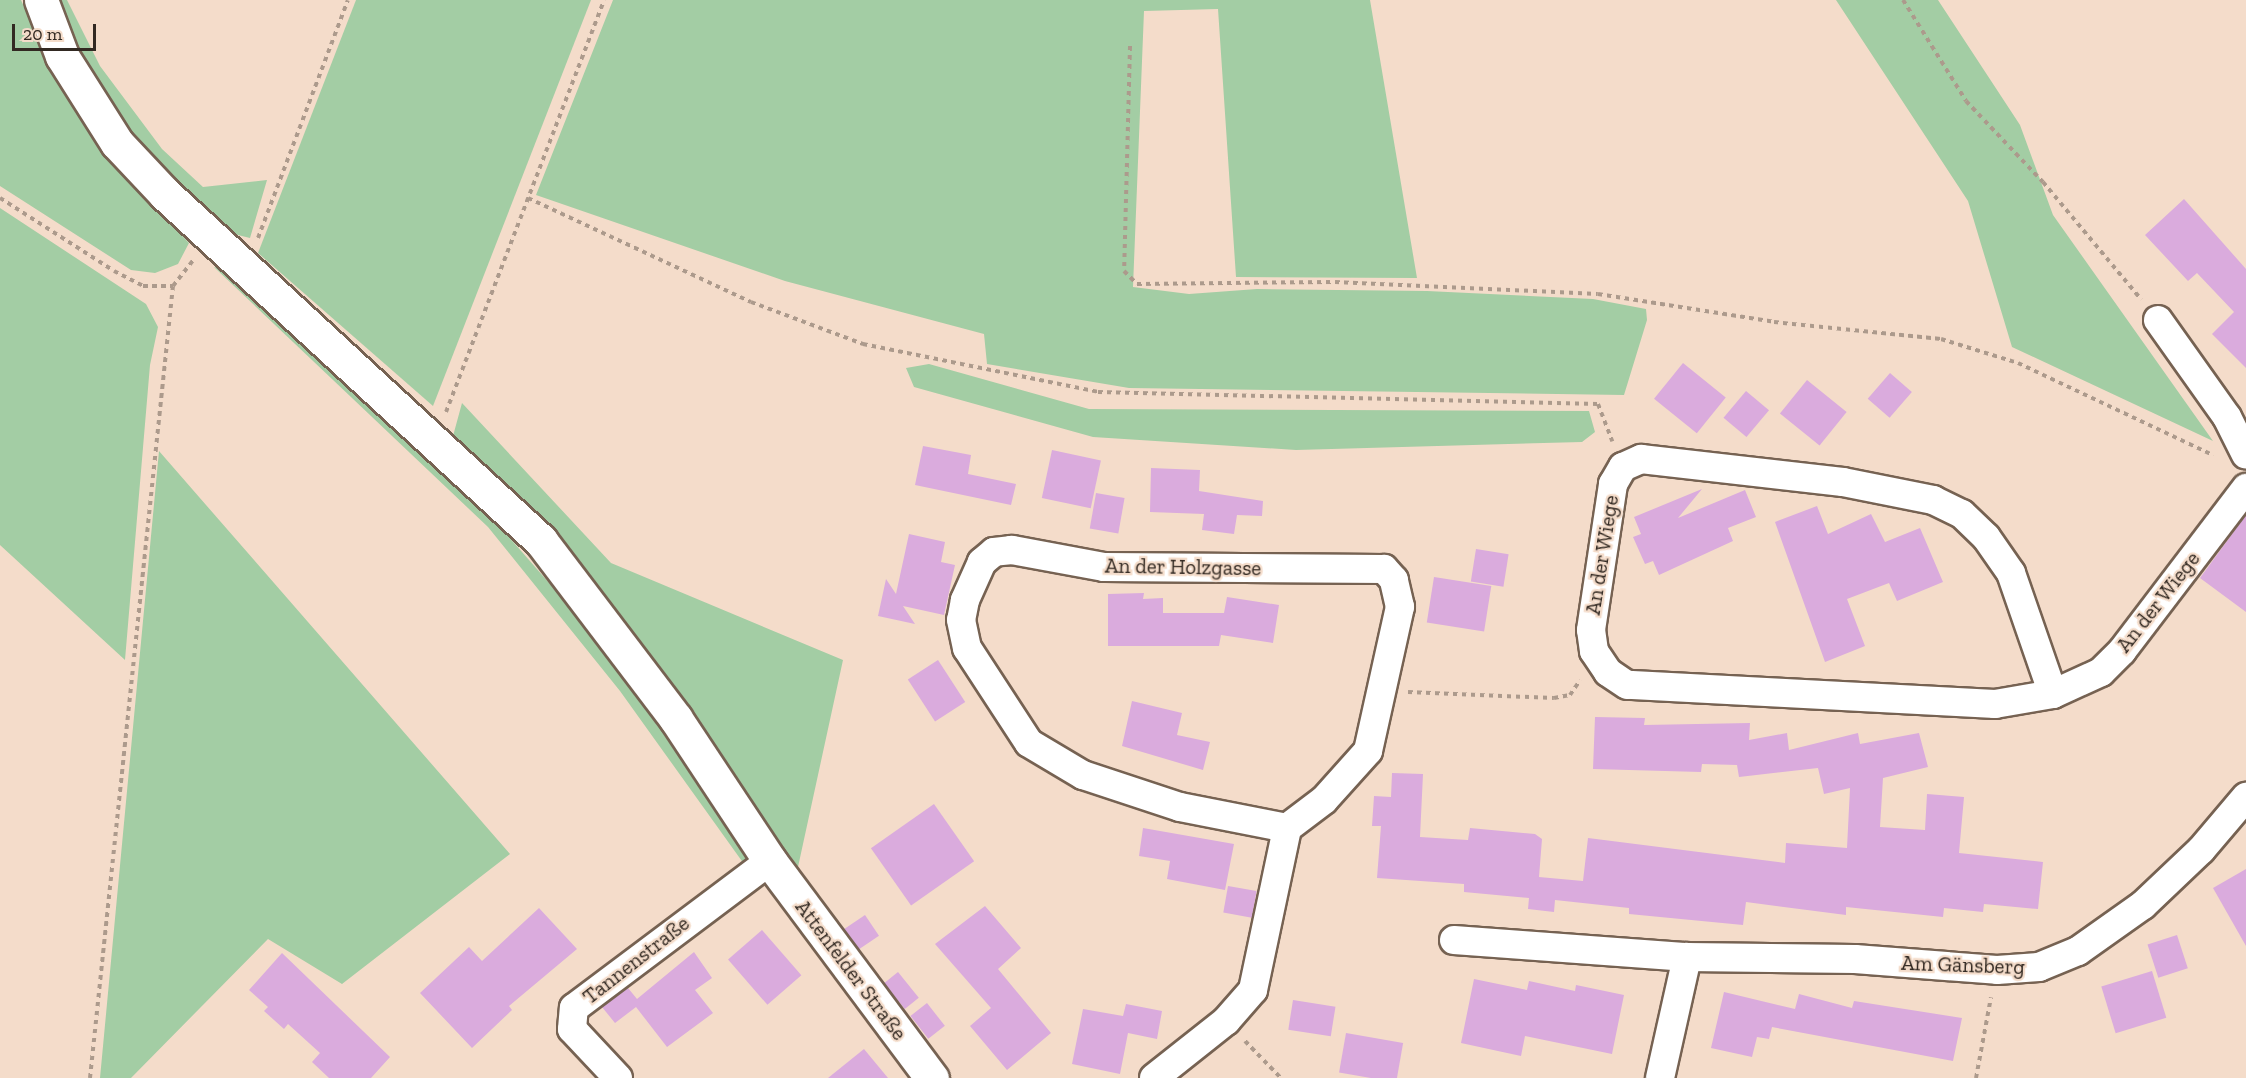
<!DOCTYPE html>
<meta charset="utf-8">
<style>
body{margin:0}
#map{position:relative;width:2246px;height:1078px;overflow:hidden;background:#f4dcca;font-family:"Zilla Slab",serif}
div>[style]{position:absolute}
.green>*{inset:0;background:#a3cda4}
.building>*{inset:0;background:#daabdd;transform-origin:0 0}
.path>*{height:4px;margin-top:-2px;transform-origin:0;background:repeating-linear-gradient(90deg,#ac9a8c 0 4.5px,transparent 0 9px)}
.roads{filter:drop-shadow(2px 0 #766252) drop-shadow(-2px 0 #766252) drop-shadow(0 2px #766252) drop-shadow(0 -2px #766252)}
.minor>*{height:28px;margin:-14px;padding:0 14px;transform-origin:14px;border-radius:14px;background:#fff}
.tertiary>*{height:33px;margin:-16.5px;padding:0 16.5px;transform-origin:16.5px;border-radius:16.5px;background:#fff}
span{translate:-50% -50%;white-space:nowrap;text-align:center;line-height:1.15;-webkit-text-stroke:4.5px #f4dcca;paint-order:stroke}
.street-label{font-size:21px;color:#322922}
.scale{position:absolute;left:12px;top:24px;width:84px;height:27px;box-sizing:border-box;border:3px solid #322922;border-top:0;padding-left:8px;font-size:18px;line-height:21px;white-space:nowrap;color:#322922;-webkit-text-stroke:4px #f4dcca;paint-order:stroke}
</style>
<div id="map">
<div class="green">
<i style="clip-path:polygon(0 0,21px 0,57px 81px,116px 165px,189px 243px,178px 264px,155px 273px,131px 270px,0 186px)"></i>
<i style="clip-path:polygon(52px 0,67px 0,100px 66px,162px 149px,203px 187px,267px 180px,250px 238px,230px 233px,186px 196px,132px 136px,89px 74px)"></i>
<i style="clip-path:polygon(356px 0,591px 0,433px 406px,258px 253px)"></i>
<i style="clip-path:polygon(613px 0,1370px 0,1417px 278px,1236px 277px,1218px 9px,1144px 11px,1133px 287px,1189px 294px,1257px 289px,1427px 291px,1593px 299px,1646px 309px,1647px 320px,1624px 395px,1129px 388px,987px 364px,984px 334px,785px 281px,536px 195px)"></i>
<i style="clip-path:polygon(1836px 0,1938px 0,2020px 125px,2053px 215px,2213px 441px,2012px 347px,1968px 201px)"></i>
<i style="clip-path:polygon(0 208px,146px 304px,158px 327px,150px 365px,125px 660px,0 545px)"></i>
<i style="clip-path:polygon(214px 267px,229px 270px,363px 388px,493px 519px,585px 624px,683px 753px,749px 853px,744px 864px,620px 691px,488px 527px)"></i>
<i style="clip-path:polygon(929px 364px,1089px 409px,1589px 411px,1595px 432px,1582px 442px,1296px 450px,1093px 437px,914px 387px,906px 368px)"></i>
<i style="clip-path:polygon(462px 403px,611px 563px,843px 660px,798px 867px,596px 596px,453px 436px)"></i>
<i style="clip-path:polygon(159px 451px,510px 854px,342px 984px,268px 939px,131px 1078px,100px 1078px)"></i>
</div>
<div class="building">
<i style="clip-path:polygon(2184px 199px,2246px 269px,2246px 368px,2212px 334px,2234px 312px,2197px 273px,2188px 281px,2145px 235px)"></i>
<i style="left:1683px;top:363px;width:55px;height:46px;rotate:39deg"></i>
<i style="left:1890px;top:373px;width:29px;height:34px;rotate:41deg"></i>
<i style="left:1807px;top:380px;width:51px;height:43px;rotate:39deg"></i>
<i style="left:1746px;top:391px;width:30px;height:35px;rotate:40deg"></i>
<i style="clip-path:polygon(923px 446px,971px 455px,968px 474px,1016px 484px,1011px 505px,915px 485px)"></i>
<i style="left:1052px;top:450px;width:50px;height:49px;rotate:12deg"></i>
<i style="clip-path:polygon(1151px 468px,1200px 470px,1199px 491px,1263px 501px,1262px 516px,1237px 515px,1234px 534px,1202px 530px,1204px 514px,1150px 512px)"></i>
<i style="clip-path:polygon(1702px 489px,1678px 518px,1745px 490px,1756px 517px,1728px 528px,1733px 541px,1659px 575px,1653px 561px,1645px 564px,1633px 537px,1641px 534px,1634px 517px)"></i>
<i style="left:1096px;top:493px;width:29px;height:36px;rotate:10deg"></i>
<i style="clip-path:polygon(1817px 506px,1828px 534px,1871px 514px,1885px 542px,1920px 528px,1943px 582px,1897px 601px,1889px 583px,1847px 599px,1865px 646px,1825px 662px,1775px 522px)"></i>
<i style="clip-path:polygon(2246px 515px,2246px 612px,2200px 578px)"></i>
<i style="clip-path:polygon(909px 534px,945px 542px,941px 562px,955px 565px,944px 615px,903px 606px,915px 624px,878px 616px,886px 579px,896px 594px)"></i>
<i style="left:1476px;top:549px;width:33px;height:33px;rotate:9deg"></i>
<i style="left:1434px;top:577px;width:58px;height:46px;rotate:9deg"></i>
<i style="clip-path:polygon(1144px 593px,1143px 599px,1163px 598px,1163px 613px,1224px 613px,1227px 597px,1279px 605px,1273px 643px,1221px 635px,1219px 646px,1108px 646px,1108px 594px)"></i>
<i style="left:938px;top:660px;width:50px;height:36px;rotate:57deg"></i>
<i style="clip-path:polygon(1132px 701px,1182px 713px,1177px 735px,1210px 742px,1203px 770px,1122px 746px)"></i>
<i style="clip-path:polygon(1595px 717px,1645px 718px,1644px 725px,1750px 723px,1749px 740px,1787px 733px,1789px 750px,1858px 733px,1860px 744px,1919px 733px,1928px 767px,1883px 778px,1880px 827px,1925px 830px,1927px 794px,1964px 797px,1959px 853px,2043px 862px,2038px 909px,1984px 904px,1983px 912px,1944px 908px,1943px 917px,1846px 907px,1846px 915px,1746px 902px,1743px 925px,1629px 914px,1629px 908px,1555px 900px,1554px 912px,1528px 909px,1529px 898px,1464px 892px,1464px 884px,1377px 878px,1381px 826px,1372px 826px,1374px 796px,1391px 797px,1392px 773px,1423px 774px,1420px 837px,1468px 840px,1470px 828px,1535px 834px,1542px 839px,1539px 877px,1583px 881px,1588px 838px,1785px 863px,1786px 843px,1847px 848px,1850px 788px,1824px 794px,1818px 768px,1739px 777px,1737px 765px,1702px 764px,1701px 772px,1593px 769px)"></i>
<i style="left:934px;top:804px;width:70px;height:77px;rotate:55deg"></i>
<i style="clip-path:polygon(1143px 828px,1234px 844px,1225px 890px,1167px 879px,1170px 861px,1139px 856px)"></i>
<i style="clip-path:polygon(2246px 869px,2246px 946px,2213px 888px)"></i>
<i style="left:1228px;top:886px;width:29px;height:27px;rotate:10deg"></i>
<i style="clip-path:polygon(985px 906px,1021px 948px,998px 969px,1051px 1033px,1007px 1070px,970px 1026px,991px 1008px,935px 944px)"></i>
<i style="clip-path:polygon(539px 908px,577px 949px,509px 1006px,512px 1010px,472px 1048px,420px 993px,469px 947px,482px 961px)"></i>
<i style="left:865px;top:915px;width:25px;height:25px;rotate:56deg"></i>
<i style="left:762px;top:930px;width:60px;height:45px;rotate:49deg"></i>
<i style="left:2177px;top:935px;width:35px;height:31px;rotate:72deg"></i>
<i style="clip-path:polygon(694px 952px,712px 978px,695px 990px,713px 1013px,667px 1047px,636px 1007px,615px 1023px,602px 1007px,628px 988px,637px 999px)"></i>
<i style="clip-path:polygon(282px 953px,390px 1057px,371px 1078px,329px 1078px,312px 1062px,320px 1053px,288px 1024px,284px 1029px,264px 1011px,268px 1007px,249px 990px)"></i>
<i style="left:2152px;top:971px;width:49px;height:53px;rotate:73deg"></i>
<i style="left:898px;top:972px;width:33px;height:18px;rotate:51deg"></i>
<i style="clip-path:polygon(1474px 979px,1527px 990px,1529px 981px,1575px 991px,1576px 985px,1624px 995px,1612px 1054px,1525px 1036px,1521px 1056px,1461px 1043px)"></i>
<i style="clip-path:polygon(1724px 992px,1795px 1009px,1799px 994px,1852px 1008px,1854px 1001px,1962px 1018px,1953px 1061px,1772px 1027px,1769px 1039px,1757px 1037px,1752px 1057px,1711px 1048px)"></i>
<i style="left:1293px;top:1000px;width:43px;height:30px;rotate:9deg"></i>
<i style="left:927px;top:1003px;width:29px;height:21px;rotate:52deg"></i>
<i style="clip-path:polygon(1126px 1004px,1162px 1011px,1157px 1039px,1128px 1033px,1120px 1074px,1072px 1064px,1083px 1009px,1123px 1016px)"></i>
<i style="left:1346px;top:1033px;width:58px;height:40px;rotate:10deg"></i>
<i style="clip-path:polygon(864px 1049px,888px 1078px,828px 1078px)"></i>
</div>
<div class="path">
<i style="left:1903px;top:0;width:119px;rotate:58deg"></i>
<i style="left:1966px;top:101px;width:112px;rotate:46.5deg"></i>
<i style="left:2043px;top:182px;width:153px;rotate:50.1deg"></i>
<i style="left:1130px;top:46px;width:225px;rotate:91.5deg"></i>
<i style="left:1124px;top:271px;width:18px;rotate:45deg"></i>
<i style="left:1137px;top:284px;width:198px;rotate:-0.6deg"></i>
<i style="left:1335px;top:282px;width:263px;rotate:2.6deg"></i>
<i style="left:1598px;top:294px;width:178px;rotate:9deg"></i>
<i style="left:1774px;top:322px;width:168px;rotate:5.8deg"></i>
<i style="left:1941px;top:339px;width:81px;rotate:17.3deg"></i>
<i style="left:2018px;top:363px;width:216px;rotate:25.3deg"></i>
<i style="left:0;top:198px;width:135px;rotate:32.6deg"></i>
<i style="left:114px;top:271px;width:33px;rotate:27deg"></i>
<i style="left:143px;top:286px;width:30px"></i>
<i style="left:528px;top:198px;width:246px;rotate:25deg"></i>
<i style="left:751px;top:302px;width:120px;rotate:20.6deg"></i>
<i style="left:863px;top:344px;width:240px;rotate:11.5deg"></i>
<i style="left:1098px;top:392px;width:500px;rotate:1.37deg"></i>
<i style="left:1598px;top:404px;width:40px;rotate:69deg"></i>
<i style="left:258px;top:238px;width:254px;rotate:-69.3deg"></i>
<i style="left:446px;top:412px;width:441px;rotate:-69deg"></i>
<i style="left:1408px;top:692px;width:146px;rotate:2.4deg"></i>
<i style="left:1554px;top:698px;width:16px;rotate:-11deg"></i>
<i style="left:1570px;top:695px;width:18px;rotate:-56deg"></i>
<i style="left:1245px;top:1041px;width:52px;rotate:45.8deg"></i>
<i style="left:90px;top:1078px;width:796px;rotate:-84.02deg"></i>
<i style="left:173px;top:286px;width:33px;rotate:-52deg"></i>
<i style="left:1976px;top:1078px;width:82px;rotate:-79.5deg"></i>
</div>
<div class="roads">
<div class="minor">
<i style="left:2158px;top:320px;width:119px;rotate:54.6deg"></i>
<i style="left:2227px;top:417px;width:42px;rotate:63.4deg"></i>
<i style="left:1641px;top:459px;width:203px;rotate:6.5deg"></i>
<i style="left:1843px;top:482px;width:92px;rotate:11.3deg"></i>
<i style="left:1933px;top:500px;width:32px;rotate:26deg"></i>
<i style="left:1962px;top:514px;width:33px;rotate:44deg"></i>
<i style="left:1986px;top:537px;width:44px;rotate:55.2deg"></i>
<i style="left:2011px;top:573px;width:128px;rotate:70.9deg"></i>
<i style="left:2053px;top:694px;width:59px;rotate:170.2deg"></i>
<i style="left:1995px;top:704px;width:368px;rotate:-177deg"></i>
<i style="left:1627px;top:685px;width:23px;rotate:-146deg"></i>
<i style="left:1608px;top:672px;width:25px;rotate:-124deg"></i>
<i style="left:1594px;top:651px;width:21px;rotate:-98deg"></i>
<i style="left:1591px;top:630px;width:148px;rotate:-81.4deg"></i>
<i style="left:1613px;top:484px;width:20px;rotate:-60deg"></i>
<i style="left:1623px;top:467px;width:20px;rotate:-24deg"></i>
<i style="left:2053px;top:694px;width:53px;rotate:-24.6deg"></i>
<i style="left:2101px;top:672px;width:30px;rotate:-45deg"></i>
<i style="left:2122px;top:651px;width:205px;rotate:-52.7deg"></i>
<i style="left:1454px;top:940px;width:234px;rotate:4.2deg"></i>
<i style="left:1687px;top:957px;width:168px;rotate:0.7deg"></i>
<i style="left:1855px;top:959px;width:142px;rotate:4.4deg"></i>
<i style="left:1997px;top:970px;width:42px;rotate:-4.1deg"></i>
<i style="left:2039px;top:967px;width:42px;rotate:-22.3deg"></i>
<i style="left:2078px;top:951px;width:80px;rotate:-35.3deg"></i>
<i style="left:2143px;top:905px;width:80px;rotate:-43.5deg"></i>
<i style="left:2201px;top:850px;width:70px;rotate:-49.7deg"></i>
<i style="left:618px;top:1078px;width:67px;rotate:-133.2deg"></i>
<i style="left:572px;top:1029px;width:21px;rotate:-85deg"></i>
<i style="left:574px;top:1008px;width:245px;rotate:-36.9deg"></i>
<i style="left:1154px;top:1078px;width:92px;rotate:-38.4deg"></i>
<i style="left:1226px;top:1021px;width:41px;rotate:-48.9deg"></i>
<i style="left:1253px;top:990px;width:166px;rotate:-78.1deg"></i>
<i style="left:1287px;top:828px;width:46px;rotate:-37.1deg"></i>
<i style="left:1324px;top:800px;width:66px;rotate:-48.1deg"></i>
<i style="left:1368px;top:751px;width:148px;rotate:-77.5deg"></i>
<i style="left:1400px;top:607px;width:28px;rotate:-103deg"></i>
<i style="left:1394px;top:580px;width:15px;rotate:-132deg"></i>
<i style="left:1384px;top:569px;width:280px;rotate:-179.6deg"></i>
<i style="left:1104px;top:567px;width:94px;rotate:-169.5deg"></i>
<i style="left:1012px;top:550px;width:18px;rotate:174deg"></i>
<i style="left:994px;top:552px;width:16px;rotate:140deg"></i>
<i style="left:982px;top:562px;width:42px;rotate:114.1deg"></i>
<i style="left:965px;top:600px;width:20px;rotate:101deg"></i>
<i style="left:961px;top:620px;width:29px;rotate:78deg"></i>
<i style="left:967px;top:648px;width:113px;rotate:56.9deg"></i>
<i style="left:1029px;top:743px;width:63px;rotate:30.7deg"></i>
<i style="left:1083px;top:775px;width:102px;rotate:18.3deg"></i>
<i style="left:1180px;top:807px;width:109px;rotate:11.1deg"></i>
<i style="left:1660px;top:1078px;width:124px;rotate:-77.4deg"></i>
</div>
<div class="tertiary">
<i style="left:41px;top:0;width:60px;rotate:69.4deg"></i>
<i style="left:62px;top:56px;width:103px;rotate:57.7deg"></i>
<i style="left:117px;top:143px;width:70px;rotate:46.7deg"></i>
<i style="left:165px;top:194px;width:512px;rotate:42.7deg"></i>
<i style="left:541px;top:541px;width:223px;rotate:52.8deg"></i>
<i style="left:676px;top:719px;width:170px;rotate:56.5deg"></i>
<i style="left:770px;top:861px;width:271px;rotate:53.3deg"></i>
</div>
</div>
<div class="street-label">
<span style="left:1602px;top:555px;rotate:-81deg">An der Wiege</span>
<span style="left:1183px;top:567px;rotate:1deg">An der Holzgasse</span>
<span style="left:2158px;top:602px;rotate:-52deg">An der Wiege</span>
<span style="left:636px;top:960px;rotate:-38deg">Tannenstraße</span>
<span style="left:1963px;top:965px;rotate:2deg">Am Gänsberg</span>
<span style="left:851px;top:970px;rotate:53deg">Attenfelder Straße</span>
</div>
<div class="scale">20 m</div>
</div>
